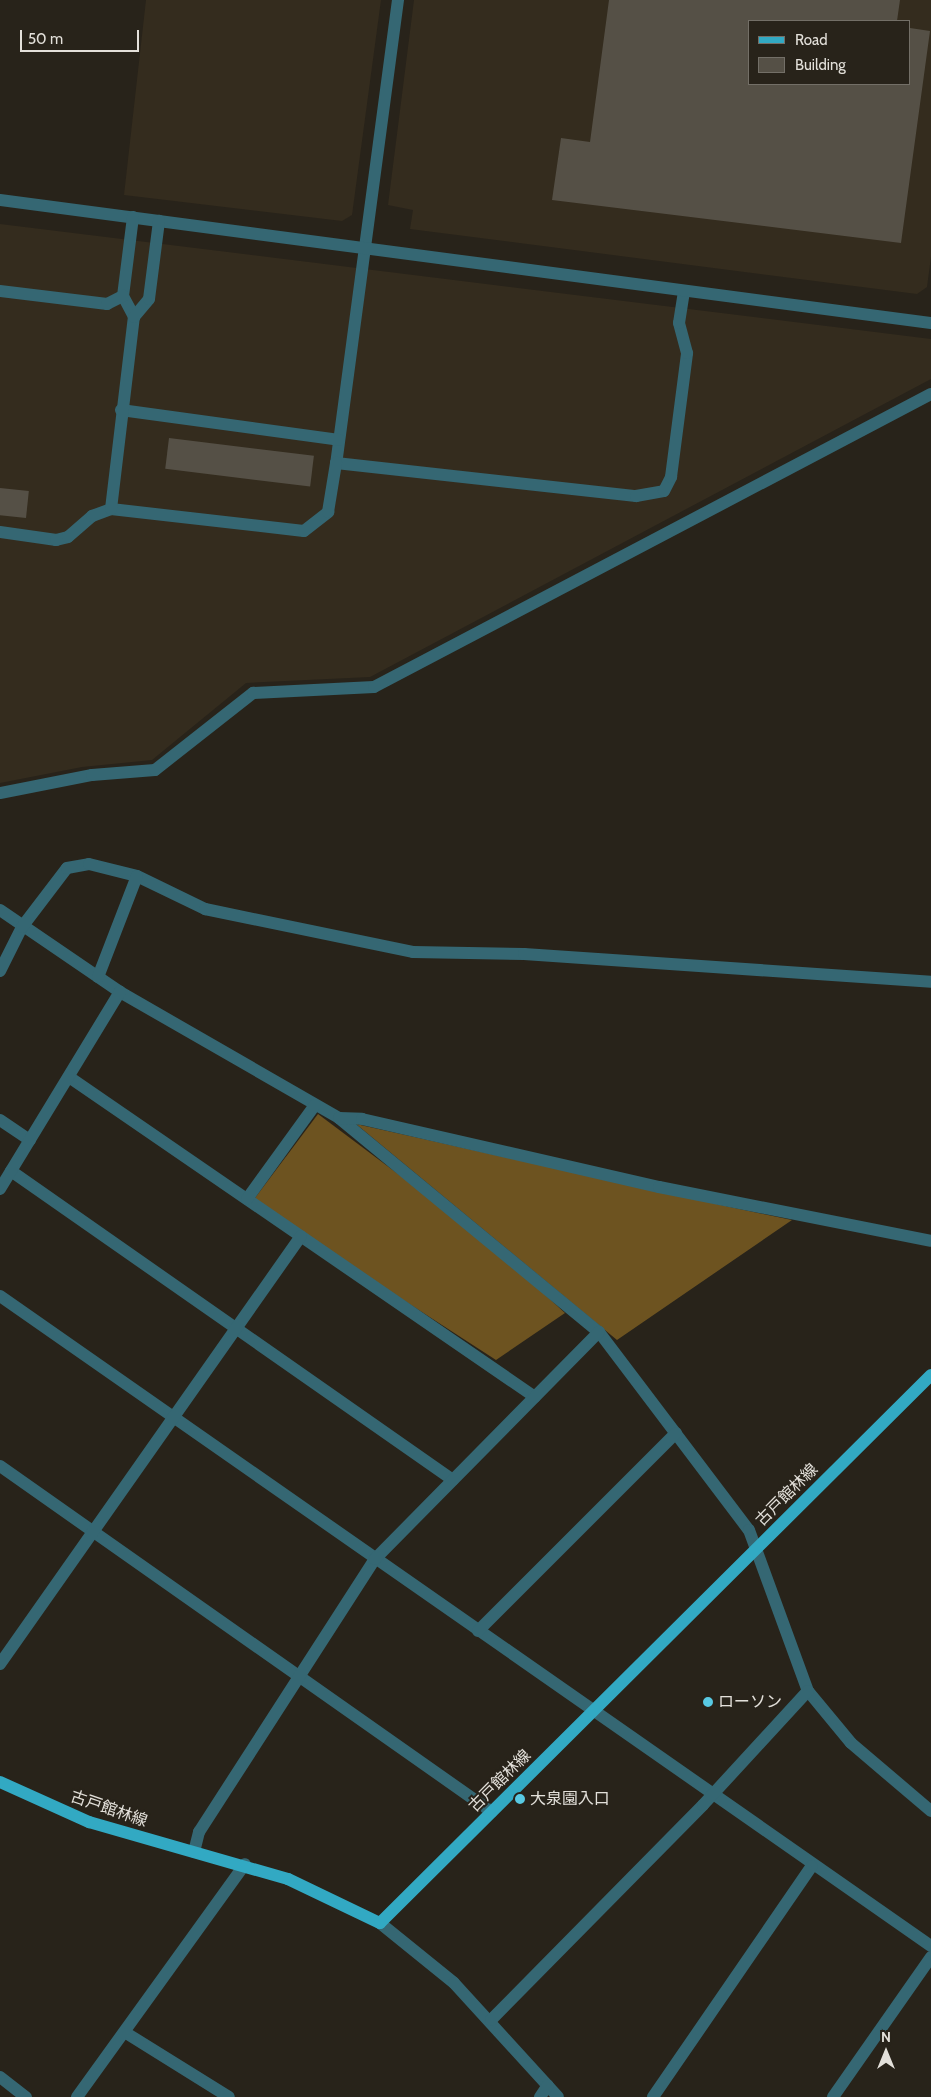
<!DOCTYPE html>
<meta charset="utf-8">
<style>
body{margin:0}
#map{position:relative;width:931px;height:2097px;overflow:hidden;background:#28231a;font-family:Cabin,"Noto Sans JP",sans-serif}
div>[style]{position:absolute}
.built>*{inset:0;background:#342c1e}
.forest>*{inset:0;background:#6d5320}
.building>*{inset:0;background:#555046;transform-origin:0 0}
.minor>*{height:12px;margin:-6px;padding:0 6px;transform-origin:6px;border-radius:6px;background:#356773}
.major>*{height:12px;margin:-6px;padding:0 6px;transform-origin:6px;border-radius:6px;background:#32a9c3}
.dots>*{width:14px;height:14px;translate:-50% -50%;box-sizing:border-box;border:2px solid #28231a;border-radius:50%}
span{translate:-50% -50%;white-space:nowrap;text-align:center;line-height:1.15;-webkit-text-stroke:4px #28231a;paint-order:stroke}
.street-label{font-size:16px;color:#e3e0da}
.poi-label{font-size:16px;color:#e3e0da}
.left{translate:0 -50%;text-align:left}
.legend{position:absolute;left:748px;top:20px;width:162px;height:65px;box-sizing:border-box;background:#28231a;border:1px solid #736f67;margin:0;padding:6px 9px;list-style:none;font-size:15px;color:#e3e0da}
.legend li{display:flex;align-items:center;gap:10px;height:25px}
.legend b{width:25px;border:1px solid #736f67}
.north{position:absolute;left:861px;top:2027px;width:50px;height:50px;-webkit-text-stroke:4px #28231a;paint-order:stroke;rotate:0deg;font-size:14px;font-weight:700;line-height:20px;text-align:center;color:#e3e0da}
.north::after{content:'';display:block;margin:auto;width:18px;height:22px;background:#e3e0da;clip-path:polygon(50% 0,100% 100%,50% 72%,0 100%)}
.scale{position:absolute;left:20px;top:30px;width:119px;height:22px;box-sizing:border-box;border:2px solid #e3e0da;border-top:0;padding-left:6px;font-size:15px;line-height:18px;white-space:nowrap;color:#e3e0da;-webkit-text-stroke:4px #28231a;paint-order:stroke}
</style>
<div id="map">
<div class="built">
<i style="clip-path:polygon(146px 0,381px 0,352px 215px,342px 221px,124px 195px)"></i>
<i style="clip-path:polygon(evenodd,414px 0,931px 0,931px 257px,927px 287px,917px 294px,410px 229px,413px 210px,388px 205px,414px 0,750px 21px,910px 21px,910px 84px,750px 84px,750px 21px)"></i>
<i style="clip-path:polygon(0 224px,931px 339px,931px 379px,370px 677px,246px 683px,152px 760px,82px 767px,0 783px)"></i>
</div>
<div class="forest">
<i style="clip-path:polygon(318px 1114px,482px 1237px,565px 1313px,496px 1360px,252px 1202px)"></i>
<i style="clip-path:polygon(356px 1124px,730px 1207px,792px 1220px,617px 1340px)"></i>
</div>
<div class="building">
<i style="clip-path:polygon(609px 0,900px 0,897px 21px,750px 21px,750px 84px,910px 84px,910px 28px,930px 31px,901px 243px,552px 200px,561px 138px,590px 142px)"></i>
<i style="left:169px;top:438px;width:146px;height:31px;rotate:7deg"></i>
<i style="left:0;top:488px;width:29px;height:27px;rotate:6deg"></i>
</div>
<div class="minor">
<i style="left:398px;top:0;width:467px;rotate:97.6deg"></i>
<i style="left:336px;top:463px;width:302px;rotate:6.3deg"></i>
<i style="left:636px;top:496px;width:28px;rotate:-10deg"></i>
<i style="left:664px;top:491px;width:16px;rotate:-63deg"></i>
<i style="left:671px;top:477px;width:125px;rotate:-82.6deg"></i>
<i style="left:687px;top:353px;width:31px;rotate:-105deg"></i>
<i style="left:679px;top:323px;width:32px;rotate:-81deg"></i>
<i style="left:0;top:200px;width:939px;rotate:7.53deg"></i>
<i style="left:133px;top:217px;width:80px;rotate:97.2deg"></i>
<i style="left:123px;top:296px;width:24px;rotate:62deg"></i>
<i style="left:0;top:291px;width:108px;rotate:6.9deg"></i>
<i style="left:107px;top:304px;width:18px;rotate:-27deg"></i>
<i style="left:121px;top:410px;width:220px;rotate:7.8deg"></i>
<i style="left:111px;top:509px;width:194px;rotate:6.5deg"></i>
<i style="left:304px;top:531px;width:31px;rotate:-38deg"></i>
<i style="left:328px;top:512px;width:50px;rotate:-80.7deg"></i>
<i style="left:0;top:532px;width:57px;rotate:8.1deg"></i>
<i style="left:56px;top:540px;width:12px;rotate:-14deg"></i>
<i style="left:68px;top:537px;width:32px;rotate:-41deg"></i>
<i style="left:92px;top:516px;width:20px;rotate:-20deg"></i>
<i style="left:111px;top:509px;width:193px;rotate:-83.2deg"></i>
<i style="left:134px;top:317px;width:23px;rotate:-50deg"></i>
<i style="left:149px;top:299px;width:79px;rotate:-82.7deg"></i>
<i style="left:0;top:793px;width:94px;rotate:-11.1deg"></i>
<i style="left:92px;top:775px;width:63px;rotate:-4.5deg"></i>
<i style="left:155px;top:770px;width:125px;rotate:-38.2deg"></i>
<i style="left:253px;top:693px;width:121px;rotate:-2.8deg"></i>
<i style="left:374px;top:687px;width:629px;rotate:-27.75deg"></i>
<i style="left:0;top:910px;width:145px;rotate:34.3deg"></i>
<i style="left:120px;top:992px;width:253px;rotate:29.9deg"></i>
<i style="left:339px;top:1118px;width:337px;rotate:39.5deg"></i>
<i style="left:599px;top:1332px;width:248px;rotate:52.9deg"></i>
<i style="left:749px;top:1530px;width:171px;rotate:69.9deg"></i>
<i style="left:808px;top:1691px;width:67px;rotate:50.4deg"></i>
<i style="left:851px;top:1743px;width:105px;rotate:40.4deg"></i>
<i style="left:0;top:971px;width:49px;rotate:-63.4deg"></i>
<i style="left:22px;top:927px;width:74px;rotate:-52.7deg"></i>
<i style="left:67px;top:868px;width:22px;rotate:-10deg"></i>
<i style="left:89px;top:864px;width:49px;rotate:14deg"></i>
<i style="left:137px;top:876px;width:76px;rotate:25.9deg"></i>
<i style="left:205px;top:909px;width:212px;rotate:11.7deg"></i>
<i style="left:413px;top:952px;width:111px;rotate:1deg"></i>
<i style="left:524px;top:954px;width:408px;rotate:3.9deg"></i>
<i style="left:98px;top:977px;width:108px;rotate:-68.9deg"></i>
<i style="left:69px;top:1077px;width:565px;rotate:34.48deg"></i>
<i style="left:339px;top:1118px;width:23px;rotate:2deg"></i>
<i style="left:362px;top:1119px;width:305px;rotate:12.9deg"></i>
<i style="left:659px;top:1187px;width:277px;rotate:11.2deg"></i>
<i style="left:0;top:1120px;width:36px;rotate:34deg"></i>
<i style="left:11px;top:1171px;width:539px;rotate:34.96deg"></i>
<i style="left:0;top:1189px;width:231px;rotate:-58.7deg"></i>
<i style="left:247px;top:1199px;width:116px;rotate:-54.1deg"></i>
<i style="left:0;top:1296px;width:1135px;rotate:34.92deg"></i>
<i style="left:0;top:1466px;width:601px;rotate:35.12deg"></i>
<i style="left:478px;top:1631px;width:280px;rotate:-45deg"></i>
<i style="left:0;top:1664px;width:523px;rotate:-54.88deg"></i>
<i style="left:194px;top:1852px;width:21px;rotate:-76deg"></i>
<i style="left:199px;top:1832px;width:325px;rotate:-57.2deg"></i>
<i style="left:375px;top:1559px;width:319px;rotate:-45.4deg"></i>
<i style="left:380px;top:1923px;width:95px;rotate:39deg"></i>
<i style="left:454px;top:1983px;width:154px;rotate:47.6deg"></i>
<i style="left:491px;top:2020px;width:302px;rotate:-45.4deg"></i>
<i style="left:703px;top:1805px;width:155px;rotate:-47.4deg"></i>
<i style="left:126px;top:2033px;width:121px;rotate:31.9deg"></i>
<i style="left:0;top:2077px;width:33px;rotate:38deg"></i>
<i style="left:77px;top:2097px;width:287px;rotate:-54.2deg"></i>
<i style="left:540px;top:2097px;width:14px;rotate:-56deg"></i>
<i style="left:653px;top:2097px;width:280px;rotate:-55.5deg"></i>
<i style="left:833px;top:2097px;width:171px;rotate:-55deg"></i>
</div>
<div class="major">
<i style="left:0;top:1782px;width:98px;rotate:24.2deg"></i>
<i style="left:89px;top:1822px;width:207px;rotate:16deg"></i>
<i style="left:288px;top:1879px;width:102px;rotate:25.6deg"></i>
<i style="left:380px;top:1923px;width:777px;rotate:-44.84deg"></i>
</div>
<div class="dots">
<i style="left:708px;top:1702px;background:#58c9e3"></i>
<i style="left:520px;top:1799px;background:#58c9e3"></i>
</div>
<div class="street-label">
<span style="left:787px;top:1495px;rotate:-45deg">古戸館林線</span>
<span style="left:500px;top:1781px;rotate:-45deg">古戸館林線</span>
<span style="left:109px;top:1809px;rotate:19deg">古戸館林線</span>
</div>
<div class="poi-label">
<span class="left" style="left:718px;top:1702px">ローソン</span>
<span class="left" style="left:530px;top:1799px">大泉園入口</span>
</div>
<ul class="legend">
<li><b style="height:6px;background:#32a9c3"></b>Road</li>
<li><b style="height:14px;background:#555046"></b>Building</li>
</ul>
<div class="north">N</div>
<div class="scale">50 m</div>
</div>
